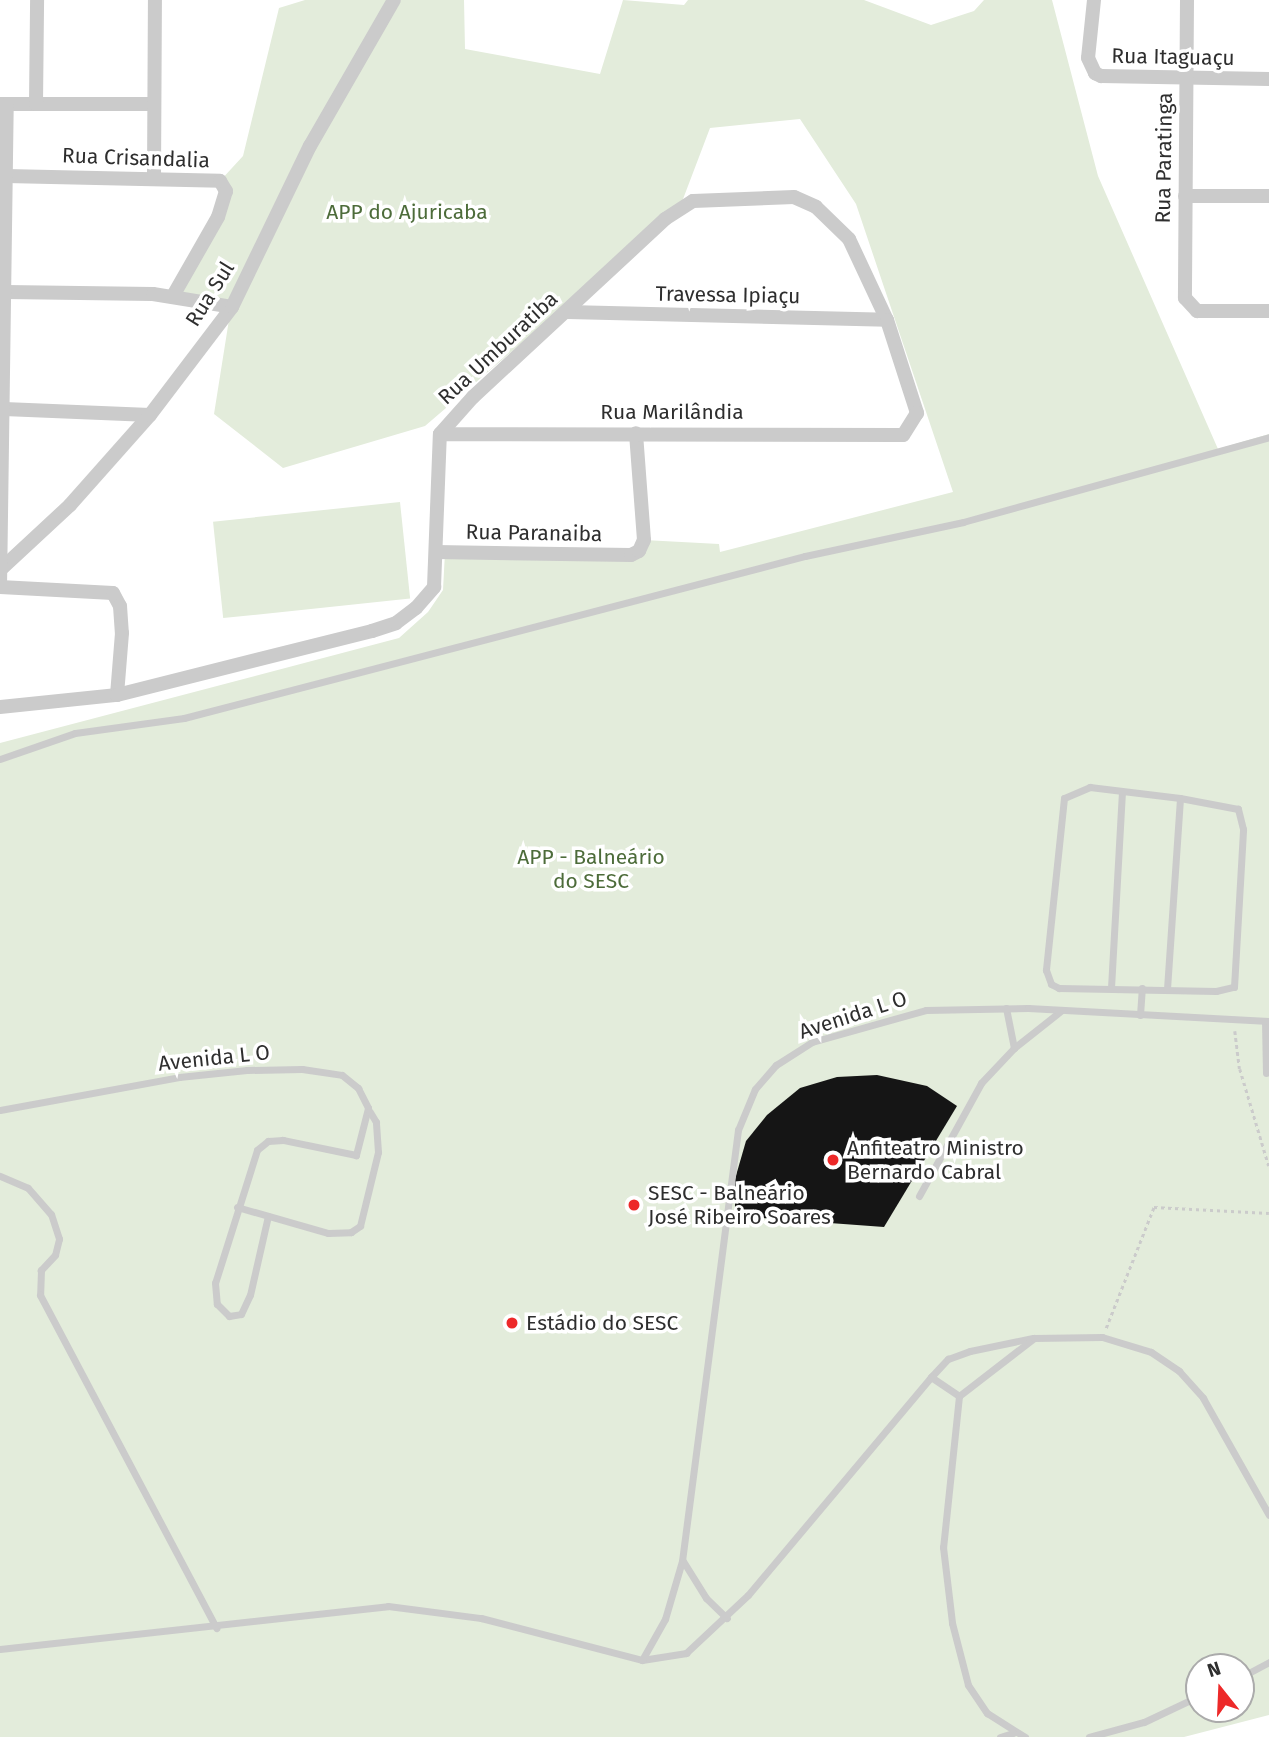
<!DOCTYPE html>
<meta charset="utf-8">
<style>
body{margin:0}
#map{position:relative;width:1269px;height:1737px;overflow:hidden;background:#fff;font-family:"Fira Sans",sans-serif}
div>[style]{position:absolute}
.green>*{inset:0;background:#e3ecdb;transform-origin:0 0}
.building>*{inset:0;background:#151515}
.path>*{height:2.5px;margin-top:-1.25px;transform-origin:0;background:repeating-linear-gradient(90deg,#cbcbcb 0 3.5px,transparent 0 7px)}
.service>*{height:7px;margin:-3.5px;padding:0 3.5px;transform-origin:3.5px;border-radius:3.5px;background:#cbcbcb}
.minor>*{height:14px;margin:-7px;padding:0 7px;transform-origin:7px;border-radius:7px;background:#cbcbcb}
.dots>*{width:19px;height:19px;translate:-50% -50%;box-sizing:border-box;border:4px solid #fff;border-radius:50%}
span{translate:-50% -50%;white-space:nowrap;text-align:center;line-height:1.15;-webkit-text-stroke:7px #fff;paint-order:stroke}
.street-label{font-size:21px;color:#2e2e2e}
.park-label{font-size:21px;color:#4d6c3a}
.poi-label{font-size:21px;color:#2e2e2e}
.left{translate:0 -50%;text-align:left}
.north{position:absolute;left:1185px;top:1653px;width:70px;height:70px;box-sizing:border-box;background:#fff;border:2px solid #ababab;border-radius:50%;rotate:342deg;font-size:19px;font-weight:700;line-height:28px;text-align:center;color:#2e2e2e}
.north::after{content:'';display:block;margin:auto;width:24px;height:32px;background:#ed2929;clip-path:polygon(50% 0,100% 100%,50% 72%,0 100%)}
</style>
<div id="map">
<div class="green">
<i style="clip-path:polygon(evenodd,305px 0,464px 0,465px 49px,600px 74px,623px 0,684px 5px,688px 0,864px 0,931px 25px,974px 11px,984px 0,1052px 0,1098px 176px,1218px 449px,1269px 434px,1269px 1715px,1184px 1737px,0 1737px,0 743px,399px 638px,428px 612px,443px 590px,445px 552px,631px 555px,644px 540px,719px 544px,720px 552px,953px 492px,856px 204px,800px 119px,710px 128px,680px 207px,425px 426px,283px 468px,214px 414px,231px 307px,173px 296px,217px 218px,220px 181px,243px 156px,279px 8px,305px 0,1199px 1667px,1241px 1667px,1241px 1709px,1199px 1709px,1199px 1667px)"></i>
<i style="left:400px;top:502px;width:97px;height:188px;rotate:84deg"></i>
</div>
<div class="building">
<i style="clip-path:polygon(877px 1075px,927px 1086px,957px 1106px,884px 1227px,735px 1216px,735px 1179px,746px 1141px,767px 1115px,800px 1088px,837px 1077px)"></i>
</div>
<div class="path">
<i style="left:1235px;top:1031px;width:38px;rotate:83deg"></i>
<i style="left:1240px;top:1069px;width:101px;rotate:73.4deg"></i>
<i style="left:1106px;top:1328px;width:130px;rotate:-68.4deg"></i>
<i style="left:1154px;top:1207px;width:115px;rotate:3deg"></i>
</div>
<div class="service">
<i style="left:0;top:759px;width:79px;rotate:-19.1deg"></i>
<i style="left:75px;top:733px;width:110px;rotate:-7.8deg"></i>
<i style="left:184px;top:718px;width:642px;rotate:-14.62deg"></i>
<i style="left:805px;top:556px;width:162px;rotate:-12.1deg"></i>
<i style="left:963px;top:522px;width:318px;rotate:-15.5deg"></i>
<i style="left:1111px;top:988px;width:196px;rotate:-86.8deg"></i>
<i style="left:1167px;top:989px;width:191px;rotate:-86.1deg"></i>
<i style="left:1180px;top:798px;width:91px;rotate:-173deg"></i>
<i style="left:1090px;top:787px;width:28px;rotate:157deg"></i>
<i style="left:1064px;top:798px;width:173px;rotate:96deg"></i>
<i style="left:1046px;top:970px;width:15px;rotate:70deg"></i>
<i style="left:1051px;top:984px;width:9px;rotate:27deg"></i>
<i style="left:1059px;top:988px;width:157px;rotate:1.1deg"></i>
<i style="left:1216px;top:991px;width:18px;rotate:-13deg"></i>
<i style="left:1234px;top:987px;width:158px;rotate:-86.7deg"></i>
<i style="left:1243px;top:829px;width:21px;rotate:-104deg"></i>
<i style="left:1238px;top:809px;width:59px;rotate:-169.3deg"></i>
<i style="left:1006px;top:1008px;width:41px;rotate:78.7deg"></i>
<i style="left:1140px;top:1015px;width:27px;rotate:-86deg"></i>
<i style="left:1265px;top:1021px;width:52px;rotate:88.9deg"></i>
<i style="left:0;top:1110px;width:182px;rotate:-10.4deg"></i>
<i style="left:179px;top:1077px;width:68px;rotate:-5.9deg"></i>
<i style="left:247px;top:1070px;width:55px;rotate:-1deg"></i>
<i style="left:302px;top:1069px;width:40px;rotate:8.5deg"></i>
<i style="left:342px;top:1075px;width:21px;rotate:39deg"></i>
<i style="left:358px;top:1088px;width:22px;rotate:63deg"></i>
<i style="left:368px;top:1108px;width:49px;rotate:104.3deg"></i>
<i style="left:356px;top:1155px;width:75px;rotate:-168.4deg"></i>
<i style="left:283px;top:1140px;width:15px;rotate:176deg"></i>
<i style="left:268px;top:1141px;width:14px;rotate:141deg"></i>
<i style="left:257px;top:1150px;width:139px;rotate:107.5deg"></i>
<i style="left:215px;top:1283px;width:21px;rotate:85deg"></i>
<i style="left:217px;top:1304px;width:17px;rotate:45deg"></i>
<i style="left:229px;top:1316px;width:12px;rotate:-9deg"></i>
<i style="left:241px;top:1314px;width:21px;rotate:-65deg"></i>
<i style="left:250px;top:1295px;width:81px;rotate:-77.2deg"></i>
<i style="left:0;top:1176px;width:30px;rotate:23deg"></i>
<i style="left:28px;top:1188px;width:35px;rotate:49deg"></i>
<i style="left:51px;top:1214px;width:26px;rotate:72deg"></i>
<i style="left:59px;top:1239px;width:16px;rotate:104deg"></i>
<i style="left:55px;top:1255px;width:21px;rotate:133deg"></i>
<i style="left:41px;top:1270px;width:25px;rotate:92deg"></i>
<i style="left:40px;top:1295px;width:377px;rotate:62.1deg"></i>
<i style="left:919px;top:1196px;width:129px;rotate:-61.2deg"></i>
<i style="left:981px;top:1083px;width:48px;rotate:-46.7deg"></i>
<i style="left:1014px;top:1048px;width:61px;rotate:-38.4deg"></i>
<i style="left:237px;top:1207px;width:95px;rotate:15.9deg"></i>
<i style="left:328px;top:1233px;width:23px;rotate:-2deg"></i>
<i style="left:351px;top:1232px;width:11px;rotate:-34deg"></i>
<i style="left:360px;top:1226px;width:76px;rotate:-76.3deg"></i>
<i style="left:378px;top:1152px;width:30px;rotate:-94deg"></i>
<i style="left:376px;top:1122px;width:12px;rotate:-121deg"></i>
<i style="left:931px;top:1377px;width:25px;rotate:-47deg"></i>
<i style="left:948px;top:1359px;width:23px;rotate:-20deg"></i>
<i style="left:970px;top:1351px;width:63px;rotate:-11.8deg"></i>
<i style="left:959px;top:1396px;width:152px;rotate:96deg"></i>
<i style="left:943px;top:1547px;width:77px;rotate:83.2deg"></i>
<i style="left:952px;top:1623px;width:64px;rotate:75.5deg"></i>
<i style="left:968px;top:1685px;width:34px;rotate:56deg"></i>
<i style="left:987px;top:1713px;width:45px;rotate:32.3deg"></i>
<i style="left:683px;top:1561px;width:44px;rotate:58.1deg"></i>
<i style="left:706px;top:1598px;width:29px;rotate:44deg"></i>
<i style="left:0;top:1649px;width:390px;rotate:-6.3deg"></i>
<i style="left:388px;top:1606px;width:94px;rotate:7.4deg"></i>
<i style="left:481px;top:1618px;width:166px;rotate:14.6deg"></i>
<i style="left:642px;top:1660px;width:45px;rotate:-9deg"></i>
<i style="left:686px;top:1653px;width:85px;rotate:-43.1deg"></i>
<i style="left:748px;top:1595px;width:285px;rotate:-50deg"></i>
<i style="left:931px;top:1377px;width:34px;rotate:34deg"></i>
<i style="left:959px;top:1396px;width:95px;rotate:-37.7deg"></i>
<i style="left:1034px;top:1338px;width:68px;rotate:-0.8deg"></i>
<i style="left:1102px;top:1337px;width:51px;rotate:17deg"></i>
<i style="left:1151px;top:1352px;width:34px;rotate:34deg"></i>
<i style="left:1179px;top:1371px;width:36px;rotate:48deg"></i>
<i style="left:1203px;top:1398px;width:134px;rotate:60.6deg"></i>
<i style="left:642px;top:1660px;width:47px;rotate:-60.7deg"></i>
<i style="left:665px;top:1619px;width:60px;rotate:-73.7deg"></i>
<i style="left:682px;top:1561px;width:435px;rotate:-82.6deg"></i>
<i style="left:738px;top:1130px;width:44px;rotate:-67.5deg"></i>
<i style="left:755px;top:1089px;width:32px;rotate:-49deg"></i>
<i style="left:776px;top:1065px;width:43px;rotate:-32.6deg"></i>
<i style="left:812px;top:1042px;width:118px;rotate:-15.7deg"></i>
<i style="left:926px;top:1010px;width:102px;rotate:-1.1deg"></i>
<i style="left:1028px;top:1008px;width:241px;rotate:3.1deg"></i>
<i style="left:1241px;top:1677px;width:32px;rotate:-28deg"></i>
<i style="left:1000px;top:1737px;width:14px;rotate:-17deg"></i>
<i style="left:1089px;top:1737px;width:57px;rotate:-15.3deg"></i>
<i style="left:1144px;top:1722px;width:61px;rotate:-25.3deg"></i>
</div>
<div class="minor">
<i style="left:1094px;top:0;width:58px;rotate:95.9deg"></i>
<i style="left:1088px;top:58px;width:17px;rotate:65deg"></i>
<i style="left:1095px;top:73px;width:7px;rotate:27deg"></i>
<i style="left:1101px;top:76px;width:168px;rotate:1deg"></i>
<i style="left:1187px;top:0;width:298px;rotate:90.4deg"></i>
<i style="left:1185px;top:298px;width:18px;rotate:47deg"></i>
<i style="left:1197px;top:311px;width:72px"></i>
<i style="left:0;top:104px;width:154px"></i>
<i style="left:36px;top:104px;width:104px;rotate:-89.4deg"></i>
<i style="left:6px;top:176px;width:214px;rotate:1.3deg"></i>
<i style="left:220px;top:181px;width:12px;rotate:59deg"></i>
<i style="left:226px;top:191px;width:27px;rotate:107deg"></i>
<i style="left:218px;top:217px;width:91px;rotate:119.7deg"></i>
<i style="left:154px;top:178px;width:178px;rotate:-89.7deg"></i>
<i style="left:1185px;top:196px;width:84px"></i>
<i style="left:6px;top:292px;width:147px;rotate:0.8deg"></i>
<i style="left:153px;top:294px;width:80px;rotate:9.3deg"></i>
<i style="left:568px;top:312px;width:319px;rotate:1.4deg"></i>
<i style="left:4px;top:409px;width:146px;rotate:2.4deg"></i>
<i style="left:436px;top:552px;width:195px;rotate:0.9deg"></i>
<i style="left:631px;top:555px;width:9px;rotate:-27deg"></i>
<i style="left:639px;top:551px;width:12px;rotate:-66deg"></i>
<i style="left:644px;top:540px;width:107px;rotate:-94.3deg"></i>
<i style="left:1px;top:569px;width:94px;rotate:-42.8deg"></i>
<i style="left:70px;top:505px;width:120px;rotate:-48.4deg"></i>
<i style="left:150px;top:415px;width:136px;rotate:-52.8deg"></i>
<i style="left:232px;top:307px;width:179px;rotate:-64.2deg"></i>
<i style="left:310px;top:146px;width:168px;rotate:-60.1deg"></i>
<i style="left:0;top:587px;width:483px;rotate:-89.2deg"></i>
<i style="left:0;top:587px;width:113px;rotate:3deg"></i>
<i style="left:113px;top:593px;width:15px;rotate:62deg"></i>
<i style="left:120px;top:606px;width:27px;rotate:86deg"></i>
<i style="left:122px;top:633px;width:62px;rotate:94.6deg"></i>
<i style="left:0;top:707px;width:118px;rotate:-5.9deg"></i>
<i style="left:117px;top:695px;width:263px;rotate:-14.1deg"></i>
<i style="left:372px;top:631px;width:25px;rotate:-18deg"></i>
<i style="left:396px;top:623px;width:25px;rotate:-37deg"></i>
<i style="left:416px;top:608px;width:28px;rotate:-49deg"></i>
<i style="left:434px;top:587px;width:153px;rotate:-87.8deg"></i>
<i style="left:440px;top:434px;width:50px;rotate:-48.3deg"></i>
<i style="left:473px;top:397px;width:262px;rotate:-42.8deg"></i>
<i style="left:665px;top:219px;width:33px;rotate:-33deg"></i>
<i style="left:693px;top:201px;width:101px;rotate:-2.3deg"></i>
<i style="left:794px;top:197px;width:24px;rotate:24deg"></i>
<i style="left:816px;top:207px;width:46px;rotate:44.1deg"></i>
<i style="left:849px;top:239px;width:89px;rotate:64.9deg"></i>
<i style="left:887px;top:320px;width:98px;rotate:72.1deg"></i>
<i style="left:917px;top:413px;width:26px;rotate:122deg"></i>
<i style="left:903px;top:435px;width:463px;rotate:-179.9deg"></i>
</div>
<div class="dots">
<i style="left:833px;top:1160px;background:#ed2929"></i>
<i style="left:634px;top:1205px;background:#ed2929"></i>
<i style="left:512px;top:1323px;background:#ed2929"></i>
</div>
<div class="street-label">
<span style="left:1173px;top:57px;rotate:1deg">Rua Itaguaçu</span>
<span style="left:136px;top:158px;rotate:2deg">Rua Crisandalia</span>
<span style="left:1164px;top:158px;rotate:-89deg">Rua Paratinga</span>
<span style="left:210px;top:294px;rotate:-58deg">Rua Sul</span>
<span style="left:728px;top:295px;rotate:1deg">Travessa Ipiaçu</span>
<span style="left:498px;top:348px;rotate:-43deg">Rua Umburatiba</span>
<span style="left:672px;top:412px">Rua Marilândia</span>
<span style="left:534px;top:533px;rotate:1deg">Rua Paranaiba</span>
<span style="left:853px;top:1015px;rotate:-18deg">Avenida L O</span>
<span style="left:214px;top:1058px;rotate:-6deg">Avenida L O</span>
</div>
<div class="park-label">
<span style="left:407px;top:212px">APP do Ajuricaba</span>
<span style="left:591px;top:869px">APP - Balneário<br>do SESC</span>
</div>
<div class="poi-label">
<span class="left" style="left:847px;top:1160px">Anfiteatro Ministro<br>Bernardo Cabral</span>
<span class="left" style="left:648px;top:1205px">SESC - Balneário<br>José Ribeiro Soares</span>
<span class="left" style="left:526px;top:1323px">Estádio do SESC</span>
</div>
<div class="north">N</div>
</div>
